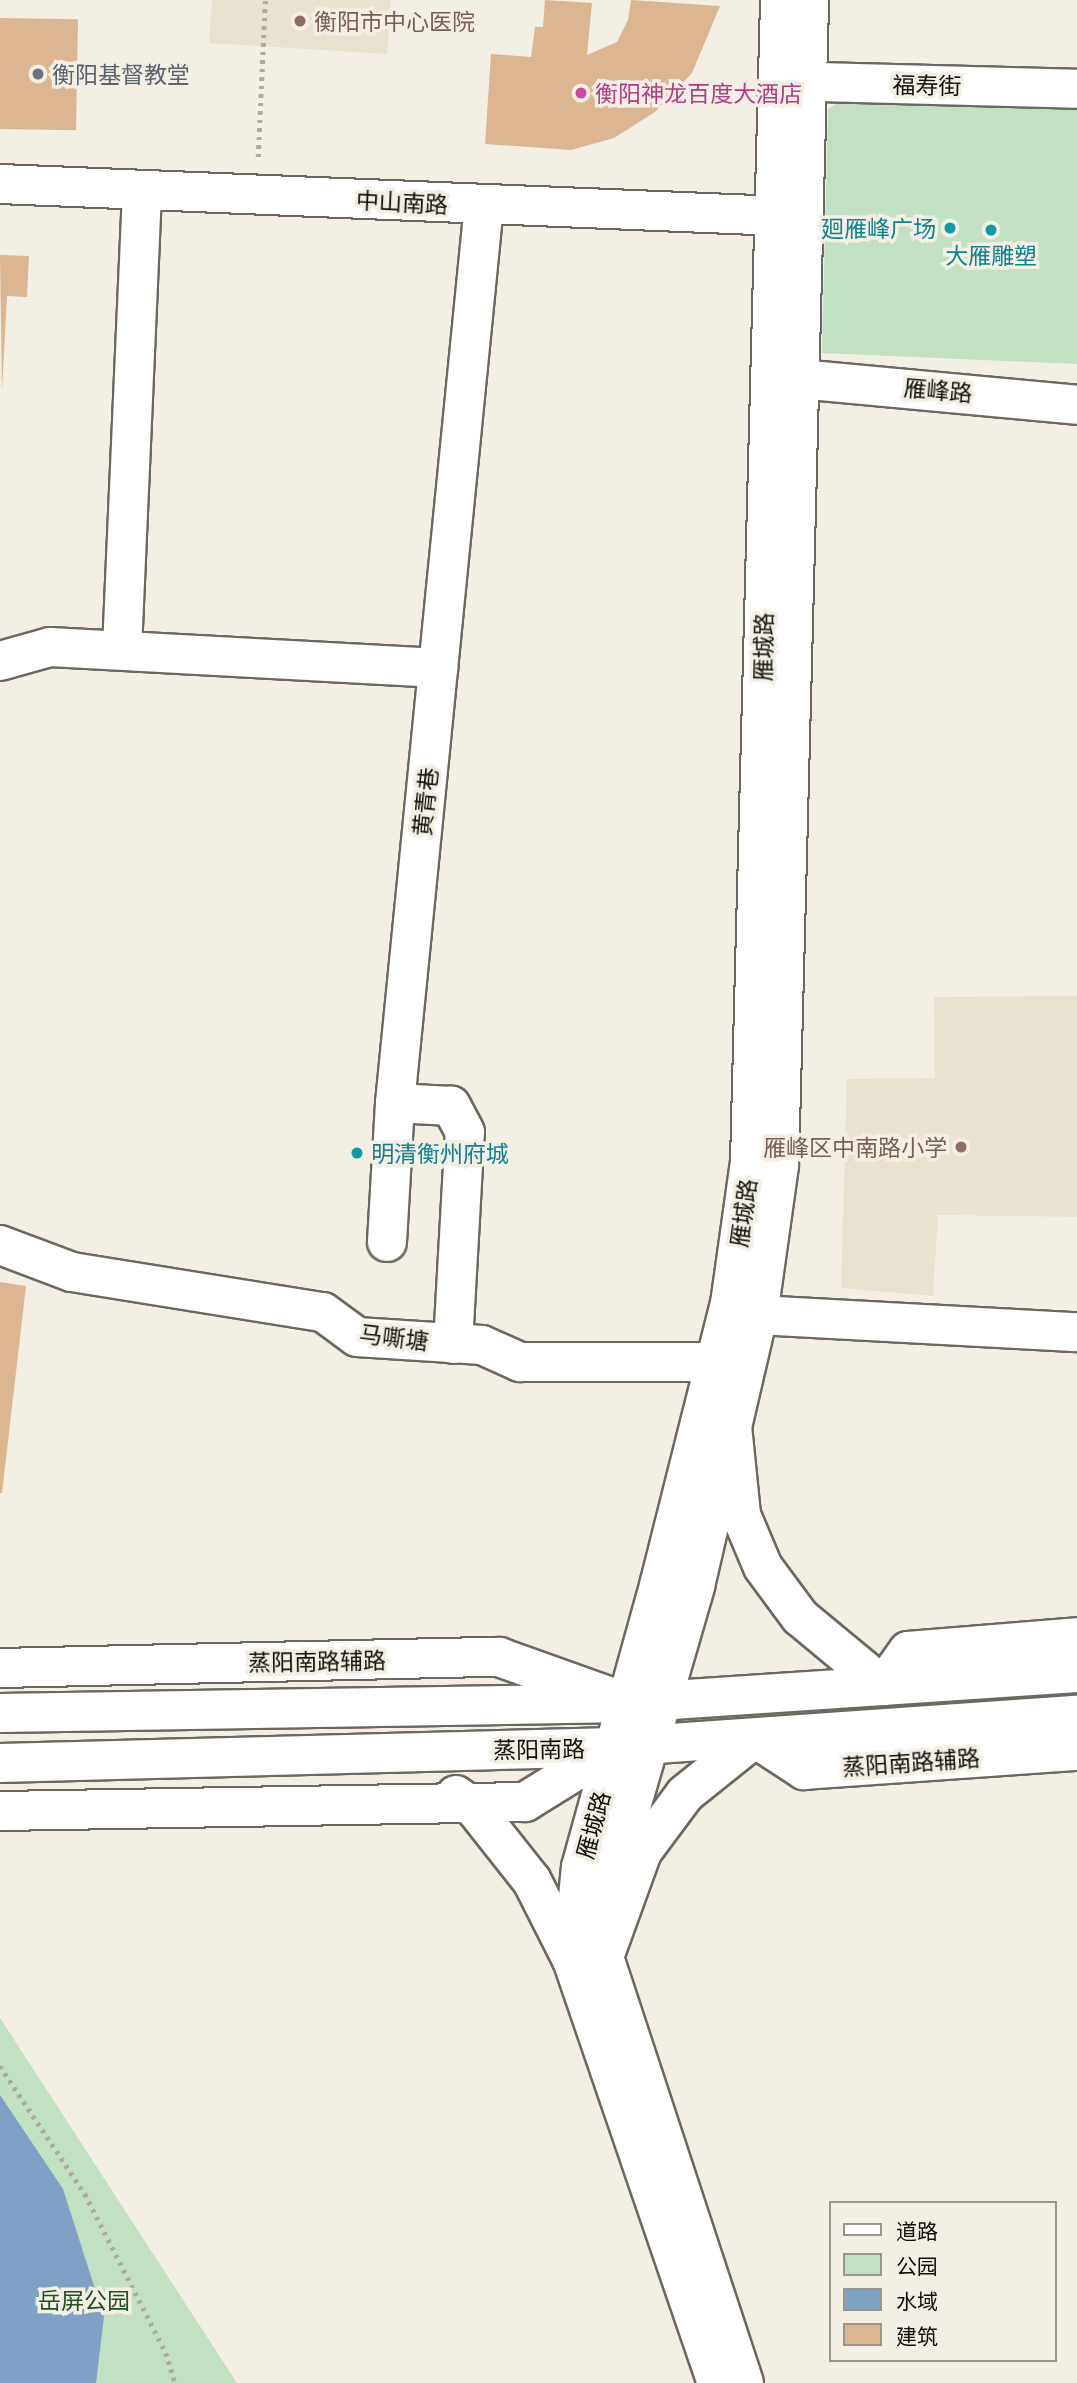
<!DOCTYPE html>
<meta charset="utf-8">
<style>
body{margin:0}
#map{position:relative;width:1077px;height:2383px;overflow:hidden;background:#f4efe5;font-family:Barlow,"Noto Sans SC",sans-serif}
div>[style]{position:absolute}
.built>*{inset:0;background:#eae2d1}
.green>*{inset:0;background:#c2e0c2}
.water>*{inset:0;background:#7ea1c5}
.building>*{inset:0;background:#dbb691;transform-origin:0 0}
.path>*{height:4.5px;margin-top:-2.25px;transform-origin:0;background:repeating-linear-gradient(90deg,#aeaaa2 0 3.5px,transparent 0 8.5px)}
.roads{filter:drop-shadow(2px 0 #6c6860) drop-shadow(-2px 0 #6c6860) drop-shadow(0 2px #6c6860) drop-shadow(0 -2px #6c6860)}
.minor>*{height:38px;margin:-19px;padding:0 19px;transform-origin:19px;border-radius:19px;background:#fff}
.major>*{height:38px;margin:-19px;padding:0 19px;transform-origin:19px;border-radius:19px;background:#fff}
.dots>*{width:19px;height:19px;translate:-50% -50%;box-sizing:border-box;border:4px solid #f4efe5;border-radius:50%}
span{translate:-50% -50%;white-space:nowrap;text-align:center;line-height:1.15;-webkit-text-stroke:7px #f4efe5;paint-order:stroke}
.education-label{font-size:23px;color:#785e54}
.left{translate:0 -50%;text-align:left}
.right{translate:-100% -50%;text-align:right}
.worship-label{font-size:23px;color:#5b616d}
.street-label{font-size:23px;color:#100e0b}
.hotel-label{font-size:23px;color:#b23c85}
.culture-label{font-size:23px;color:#0d838f}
.park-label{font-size:23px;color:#1d5120}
.legend{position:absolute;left:829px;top:2201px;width:228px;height:161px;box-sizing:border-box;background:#f4efe5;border:2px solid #99958e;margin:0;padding:9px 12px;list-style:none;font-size:21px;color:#100e0b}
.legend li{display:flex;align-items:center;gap:14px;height:35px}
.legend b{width:35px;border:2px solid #99958e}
</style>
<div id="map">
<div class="built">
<i style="clip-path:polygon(212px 0,391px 0,387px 54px,209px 43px)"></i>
<i style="clip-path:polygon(1077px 996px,1077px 1217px,938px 1215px,933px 1296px,841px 1288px,847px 1079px,935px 1078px,934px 997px)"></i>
</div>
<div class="green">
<i style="clip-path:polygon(842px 100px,1077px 108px,1077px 364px,822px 353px,828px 109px)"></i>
<i style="clip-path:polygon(0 2018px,237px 2383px,0 2383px)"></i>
</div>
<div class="water">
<i style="clip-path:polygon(0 2095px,63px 2189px,104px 2317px,96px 2383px,0 2383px)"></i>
</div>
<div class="building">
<i style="clip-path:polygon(545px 0,592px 3px,587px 55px,617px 42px,628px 20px,631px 0,720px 6px,692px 73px,655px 112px,614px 138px,571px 150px,485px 144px,491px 54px,531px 57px,535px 27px,543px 27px)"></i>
<i style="left:0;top:18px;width:78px;height:111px;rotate:1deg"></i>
<i style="clip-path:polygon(0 255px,29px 256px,27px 297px,7px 296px,2px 391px)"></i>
<i style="clip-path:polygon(0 1282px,26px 1286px,2px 1493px,0 1493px)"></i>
</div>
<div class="path">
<i style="left:258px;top:157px;width:157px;rotate:-87.4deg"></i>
<i style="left:0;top:2066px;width:154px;rotate:56.4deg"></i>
<i style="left:85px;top:2194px;width:178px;rotate:63deg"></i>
<i style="left:166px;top:2353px;width:31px;rotate:73deg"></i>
</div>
<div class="roads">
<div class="minor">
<i style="left:780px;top:81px;width:297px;rotate:1.5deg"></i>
<i style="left:799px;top:379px;width:279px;rotate:5.3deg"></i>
<i style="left:122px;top:650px;width:460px;rotate:-87.5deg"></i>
<i style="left:0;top:661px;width:52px;rotate:-15.6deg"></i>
<i style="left:50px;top:647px;width:389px;rotate:3.1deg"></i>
<i style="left:387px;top:1242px;width:139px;rotate:-86.7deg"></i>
<i style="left:0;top:1245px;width:77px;rotate:20.6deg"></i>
<i style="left:72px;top:1272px;width:254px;rotate:9.1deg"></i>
<i style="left:323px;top:1312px;width:42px;rotate:36.3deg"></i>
<i style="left:357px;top:1337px;width:125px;rotate:3.7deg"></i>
<i style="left:482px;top:1345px;width:42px;rotate:24.1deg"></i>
<i style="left:520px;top:1362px;width:196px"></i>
<i style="left:758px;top:1315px;width:319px;rotate:3.1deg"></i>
<i style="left:453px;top:1344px;width:212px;rotate:-86.8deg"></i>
<i style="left:465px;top:1132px;width:30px;rotate:-118deg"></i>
<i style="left:451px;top:1106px;width:56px;rotate:-176.9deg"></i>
<i style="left:395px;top:1103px;width:902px;rotate:-84.34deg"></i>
<i style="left:717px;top:2383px;width:447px;rotate:-108.9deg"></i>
<i style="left:572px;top:1960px;width:93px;rotate:-84.5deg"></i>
<i style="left:581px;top:1867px;width:296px;rotate:-74.5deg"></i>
<i style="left:660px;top:1582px;width:287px;rotate:-75.9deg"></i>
<i style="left:730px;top:1304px;width:143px;rotate:-82deg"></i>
<i style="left:750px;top:1162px;width:1162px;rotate:-88.52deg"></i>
<i style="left:744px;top:2383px;width:448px;rotate:-108.2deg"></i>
<i style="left:604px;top:1957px;width:88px;rotate:-84.2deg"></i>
<i style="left:613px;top:1869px;width:295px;rotate:-73.8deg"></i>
<i style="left:695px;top:1586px;width:278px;rotate:-76.9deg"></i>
<i style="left:758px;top:1315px;width:151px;rotate:-82deg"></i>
<i style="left:779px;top:1165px;width:1165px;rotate:-88.52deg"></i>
</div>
<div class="major">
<i style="left:0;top:184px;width:804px;rotate:2.35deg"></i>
<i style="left:732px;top:1426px;width:89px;rotate:84.2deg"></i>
<i style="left:741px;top:1515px;width:56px;rotate:67.1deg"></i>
<i style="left:763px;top:1567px;width:62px;rotate:53.5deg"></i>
<i style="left:800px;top:1617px;width:108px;rotate:39.7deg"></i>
<i style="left:883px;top:1686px;width:43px;rotate:-54.5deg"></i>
<i style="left:908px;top:1651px;width:170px;rotate:-4.7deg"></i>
<i style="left:0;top:1668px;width:499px;rotate:-1.3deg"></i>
<i style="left:499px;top:1657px;width:113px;rotate:19.7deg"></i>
<i style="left:0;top:1713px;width:627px;rotate:-0.91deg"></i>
<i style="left:627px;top:1703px;width:451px;rotate:-3.8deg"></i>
<i style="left:0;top:1763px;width:614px;rotate:-1.49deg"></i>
<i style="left:614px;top:1747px;width:464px;rotate:-4deg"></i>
<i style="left:456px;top:1795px;width:24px;rotate:36deg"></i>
<i style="left:475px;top:1809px;width:92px;rotate:51.6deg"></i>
<i style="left:532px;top:1881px;width:89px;rotate:63.1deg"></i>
<i style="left:0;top:1811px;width:525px;rotate:-0.98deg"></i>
<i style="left:525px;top:1802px;width:102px;rotate:-31.8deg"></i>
<i style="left:604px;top:1957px;width:112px;rotate:-70.1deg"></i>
<i style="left:642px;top:1852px;width:72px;rotate:-53.4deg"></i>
<i style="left:685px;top:1794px;width:90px;rotate:-38.7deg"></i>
<i style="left:755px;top:1738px;width:59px;rotate:33.1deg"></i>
<i style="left:804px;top:1770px;width:274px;rotate:-4deg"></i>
</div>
</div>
<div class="dots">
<i style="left:300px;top:21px;background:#8d6e63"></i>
<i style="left:38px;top:74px;background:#6b7280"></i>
<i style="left:581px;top:93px;background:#d1479c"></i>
<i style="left:950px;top:228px;background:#0f9aa8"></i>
<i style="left:991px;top:230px;background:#0f9aa8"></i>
<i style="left:961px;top:1147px;background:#8d6e63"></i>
<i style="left:357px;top:1153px;background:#0f9aa8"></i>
</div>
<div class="education-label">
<span class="left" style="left:314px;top:21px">衡阳市中心医院</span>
<span class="right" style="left:947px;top:1147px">雁峰区中南路小学</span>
</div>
<div class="worship-label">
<span class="left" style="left:52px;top:74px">衡阳基督教堂</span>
</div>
<div class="street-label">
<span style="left:927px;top:85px;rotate:1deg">福寿街</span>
<span style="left:402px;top:202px;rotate:3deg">中山南路</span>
<span style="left:938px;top:390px;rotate:5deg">雁峰路</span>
<span style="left:763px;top:647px;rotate:-89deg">雁城路</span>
<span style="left:425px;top:802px;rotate:-84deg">黄青巷</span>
<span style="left:743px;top:1213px;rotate:-82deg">雁城路</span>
<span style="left:394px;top:1337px;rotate:7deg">马嘶塘</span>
<span style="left:317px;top:1661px;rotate:-1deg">蒸阳南路辅路</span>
<span style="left:539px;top:1749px;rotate:-1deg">蒸阳南路</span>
<span style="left:911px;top:1762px;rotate:-4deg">蒸阳南路辅路</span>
<span style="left:593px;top:1825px;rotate:-75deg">雁城路</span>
</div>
<div class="hotel-label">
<span class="left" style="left:595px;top:93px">衡阳神龙百度大酒店</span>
</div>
<div class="culture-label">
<span class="right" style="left:936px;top:228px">廻雁峰广场</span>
<span style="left:991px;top:255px">大雁雕塑</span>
<span class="left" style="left:371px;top:1153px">明清衡州府城</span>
</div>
<div class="park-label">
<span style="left:84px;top:2300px">岳屏公园</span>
</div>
<ul class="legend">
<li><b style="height:9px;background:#fff"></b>道路</li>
<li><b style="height:19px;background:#c2e0c2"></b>公园</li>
<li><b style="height:19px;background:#7ea1c5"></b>水域</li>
<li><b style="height:19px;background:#dbb691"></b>建筑</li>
</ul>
</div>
